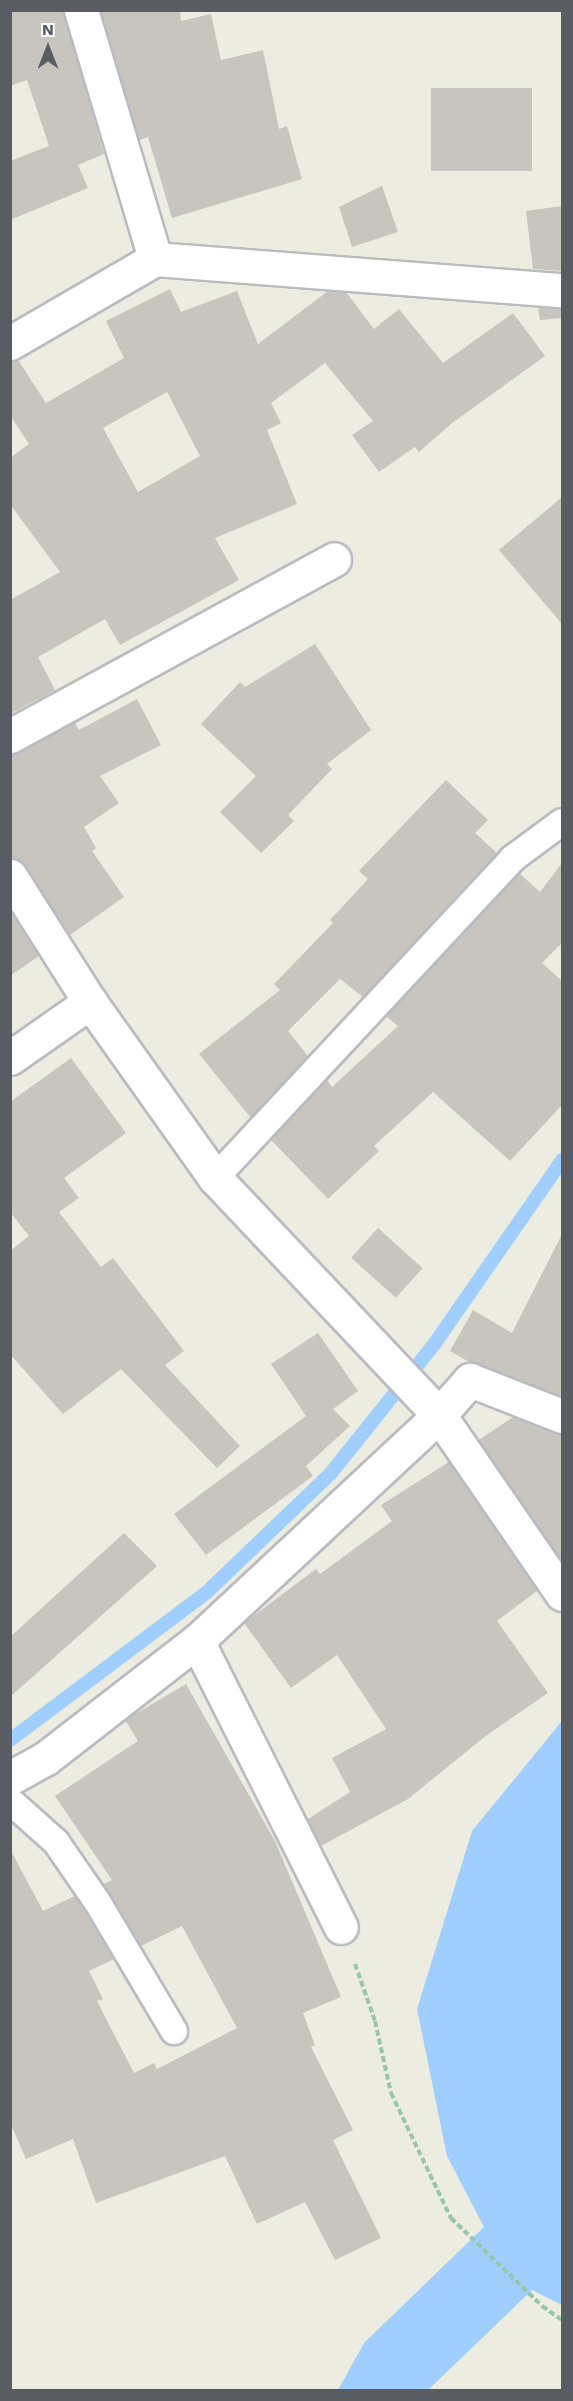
<!DOCTYPE html>
<style>
body{margin:0}
#map{position:relative;width:573px;height:2401px;overflow:hidden;background:#edece1;font-family:"Work Sans",sans-serif}
div>[style]{position:absolute}
.water>*{inset:0;background:#9fceff}
.stream>*{height:14px;margin:-7px;padding:0 7px;transform-origin:7px;border-radius:7px;background:#9fceff}
.building>*{inset:0;background:#c8c5be;transform-origin:0 0}
.path>*{height:4px;margin-top:-2px;transform-origin:0;background:repeating-linear-gradient(90deg,#94c8a7 0 6px,transparent 0 9px)}
.roads{filter:drop-shadow(2px 0 #b9bbc1) drop-shadow(-2px 0 #b9bbc1) drop-shadow(0 2px #b9bbc1) drop-shadow(0 -2px #b9bbc1)}
.service>*{height:26px;margin:-13px;padding:0 13px;transform-origin:13px;border-radius:13px;background:#fff}
.minor>*{height:33px;margin:-16.5px;padding:0 16.5px;transform-origin:16.5px;border-radius:16.5px;background:#fff}
span{translate:-50% -50%;white-space:nowrap;text-align:center;line-height:1.15;-webkit-text-stroke:4.5px #fff;paint-order:stroke}
.frame{position:absolute;inset:0;border:12px solid #595d63;pointer-events:none}
.north{position:absolute;left:18px;top:18px;width:60px;height:60px;-webkit-text-stroke:4px #fff;paint-order:stroke;rotate:0deg;font-size:16px;font-weight:700;line-height:24px;text-align:center;color:#595d63}
.north::after{content:'';display:block;margin:auto;width:21px;height:27px;background:#595d63;clip-path:polygon(50% 0,100% 100%,50% 72%,0 100%)}
</style>
<div id="map">
<div class="water">
<i style="clip-path:polygon(562px 1721px,562px 2305px,532px 2290px,428px 2390px,338px 2390px,364px 2343px,484px 2227px,447px 2156px,417px 2009px,472px 1831px)"></i>
</div>
<div class="stream">
<i style="left:10px;top:1740px;width:246px;rotate:-36.9deg"></i>
<i style="left:207px;top:1592px;width:172px;rotate:-43.8deg"></i>
<i style="left:331px;top:1473px;width:166px;rotate:-51.3deg"></i>
<i style="left:435px;top:1343px;width:223px;rotate:-55.2deg"></i>
</div>
<div class="building">
<i style="clip-path:polygon(10px 10px,63px 10px,104px 154px,78px 165px,88px 188px,10px 220px,10px 161px,49px 146px,27px 80px,10px 86px)"></i>
<i style="clip-path:polygon(101px 10px,180px 10px,181px 21px,211px 14px,221px 60px,263px 50px,279px 129px,287px 126px,302px 179px,172px 218px,148px 137px,139px 140px)"></i>
<i style="left:431px;top:88px;width:101px;height:83px"></i>
<i style="clip-path:polygon(382px 186px,398px 232px,352px 247px,339px 207px)"></i>
<i style="clip-path:polygon(562px 206px,562px 271px,533px 269px,526px 211px)"></i>
<i style="clip-path:polygon(evenodd,170px 289px,181px 312px,237px 291px,258px 344px,328px 291px,346px 292px,374px 329px,399px 309px,443px 363px,513px 313px,545px 356px,452px 423px,419px 452px,415px 447px,379px 472px,352px 435px,373px 421px,325px 363px,271px 403px,281px 423px,267px 430px,297px 504px,215px 538px,239px 580px,120px 645px,105px 619px,38px 657px,55px 690px,10px 714px,10px 600px,60px 572px,10px 504px,10px 458px,29px 444px,10px 415px,10px 362px,18px 360px,46px 403px,124px 358px,106px 321px,170px 289px,167px 392px,200px 456px,138px 492px,103px 428px,167px 392px)"></i>
<i style="clip-path:polygon(538px 307px,562px 308px,562px 318px,540px 320px)"></i>
<i style="clip-path:polygon(562px 497px,562px 624px,499px 550px)"></i>
<i style="clip-path:polygon(315px 644px,371px 730px,327px 764px,332px 769px,288px 815px,294px 821px,261px 853px,220px 812px,256px 776px,201px 724px,240px 682px,245px 687px)"></i>
<i style="clip-path:polygon(137px 699px,161px 745px,100px 776px,119px 803px,84px 827px,96px 848px,92px 851px,124px 897px,70px 935px,26px 866px,10px 857px,10px 755px,74px 722px,79px 730px)"></i>
<i style="clip-path:polygon(446px 780px,488px 820px,475px 833px,497px 853px,363px 997px,340px 979px,288px 1031px,308px 1056px,251px 1118px,199px 1054px,280px 990px,274px 984px,333px 923px,330px 920px,368px 879px,359px 871px)"></i>
<i style="clip-path:polygon(562px 863px,562px 943px,542px 963px,562px 981px,562px 1105px,510px 1161px,433px 1092px,374px 1146px,379px 1151px,328px 1199px,271px 1140px,327px 1080px,332px 1087px,398px 1026px,386px 1016px,519px 873px,540px 892px)"></i>
<i style="clip-path:polygon(10px 912px,39px 956px,10px 976px)"></i>
<i style="clip-path:polygon(71px 1058px,126px 1133px,64px 1178px,79px 1198px,59px 1212px,101px 1267px,113px 1258px,184px 1351px,165px 1365px,240px 1446px,217px 1468px,121px 1369px,63px 1414px,10px 1354px,10px 1251px,29px 1236px,10px 1212px,10px 1102px)"></i>
<i style="left:378px;top:1228px;width:60px;height:40px;rotate:42deg"></i>
<i style="clip-path:polygon(562px 1234px,562px 1396px,469px 1362px,450px 1351px,473px 1310px,512px 1333px)"></i>
<i style="clip-path:polygon(318px 1333px,358px 1391px,333px 1409px,350px 1426px,306px 1466px,313px 1476px,206px 1555px,174px 1514px,306px 1416px,271px 1364px)"></i>
<i style="clip-path:polygon(513px 1417px,562px 1434px,562px 1562px,479px 1440px)"></i>
<i style="clip-path:polygon(449px 1462px,537px 1591px,497px 1621px,548px 1693px,487px 1735px,408px 1799px,321px 1846px,308px 1819px,350px 1792px,332px 1758px,386px 1729px,337px 1655px,291px 1688px,244px 1623px,316px 1569px,320px 1574px,392px 1521px,381px 1505px)"></i>
<i style="clip-path:polygon(124px 1533px,157px 1566px,10px 1697px,10px 1637px)"></i>
<i style="clip-path:polygon(186px 1684px,275px 1841px,341px 1997px,303px 2013px,315px 2045px,311px 2047px,353px 2130px,333px 2140px,381px 2238px,335px 2260px,305px 2202px,257px 2224px,225px 2156px,96px 2203px,73px 2139px,26px 2159px,10px 2122px,10px 1849px,43px 1911px,75px 1896px,114px 1959px,89px 1971px,103px 1999px,97px 2001px,134px 2073px,154px 2063px,157px 2069px,237px 2028px,182px 1926px,141px 1946px,103px 1884px,112px 1880px,55px 1796px,138px 1741px,125px 1720px)"></i>
</div>
<div class="path">
<i style="left:355px;top:1964px;width:60px;rotate:70.7deg"></i>
<i style="left:375px;top:2021px;width:74px;rotate:77.5deg"></i>
<i style="left:391px;top:2093px;width:139px;rotate:64.4deg"></i>
<i style="left:451px;top:2218px;width:127px;rotate:44deg"></i>
<i style="left:542px;top:2306px;width:24px;rotate:35deg"></i>
</div>
<div class="roads">
<div class="service">
<i style="left:215px;top:1178px;width:436px;rotate:-47deg"></i>
<i style="left:512px;top:859px;width:62px;rotate:-36.5deg"></i>
<i style="left:10px;top:1801px;width:62px;rotate:41.7deg"></i>
<i style="left:56px;top:1842px;width:74px;rotate:55.5deg"></i>
<i style="left:98px;top:1903px;width:149px;rotate:59.3deg"></i>
</div>
<div class="minor">
<i style="left:81px;top:10px;width:260px;rotate:73.4deg"></i>
<i style="left:10px;top:343px;width:168px;rotate:-30.1deg"></i>
<i style="left:155px;top:259px;width:408px;rotate:4.4deg"></i>
<i style="left:10px;top:736px;width:369px;rotate:-28.6deg"></i>
<i style="left:10px;top:876px;width:149px;rotate:57.6deg"></i>
<i style="left:90px;top:1002px;width:216px;rotate:54.6deg"></i>
<i style="left:215px;top:1178px;width:326px;rotate:46.6deg"></i>
<i style="left:439px;top:1415px;width:217px;rotate:55.5deg"></i>
<i style="left:10px;top:1058px;width:98px;rotate:-35deg"></i>
<i style="left:197px;top:1641px;width:320px;rotate:63.3deg"></i>
<i style="left:10px;top:1778px;width:41px;rotate:-29.1deg"></i>
<i style="left:46px;top:1758px;width:191px;rotate:-37.8deg"></i>
<i style="left:197px;top:1641px;width:331px;rotate:-43deg"></i>
<i style="left:439px;top:1415px;width:47px;rotate:-48.5deg"></i>
<i style="left:470px;top:1380px;width:99px;rotate:21.4deg"></i>
</div>
</div>
<div class="frame"></div>
<div class="north">N</div>
</div>
